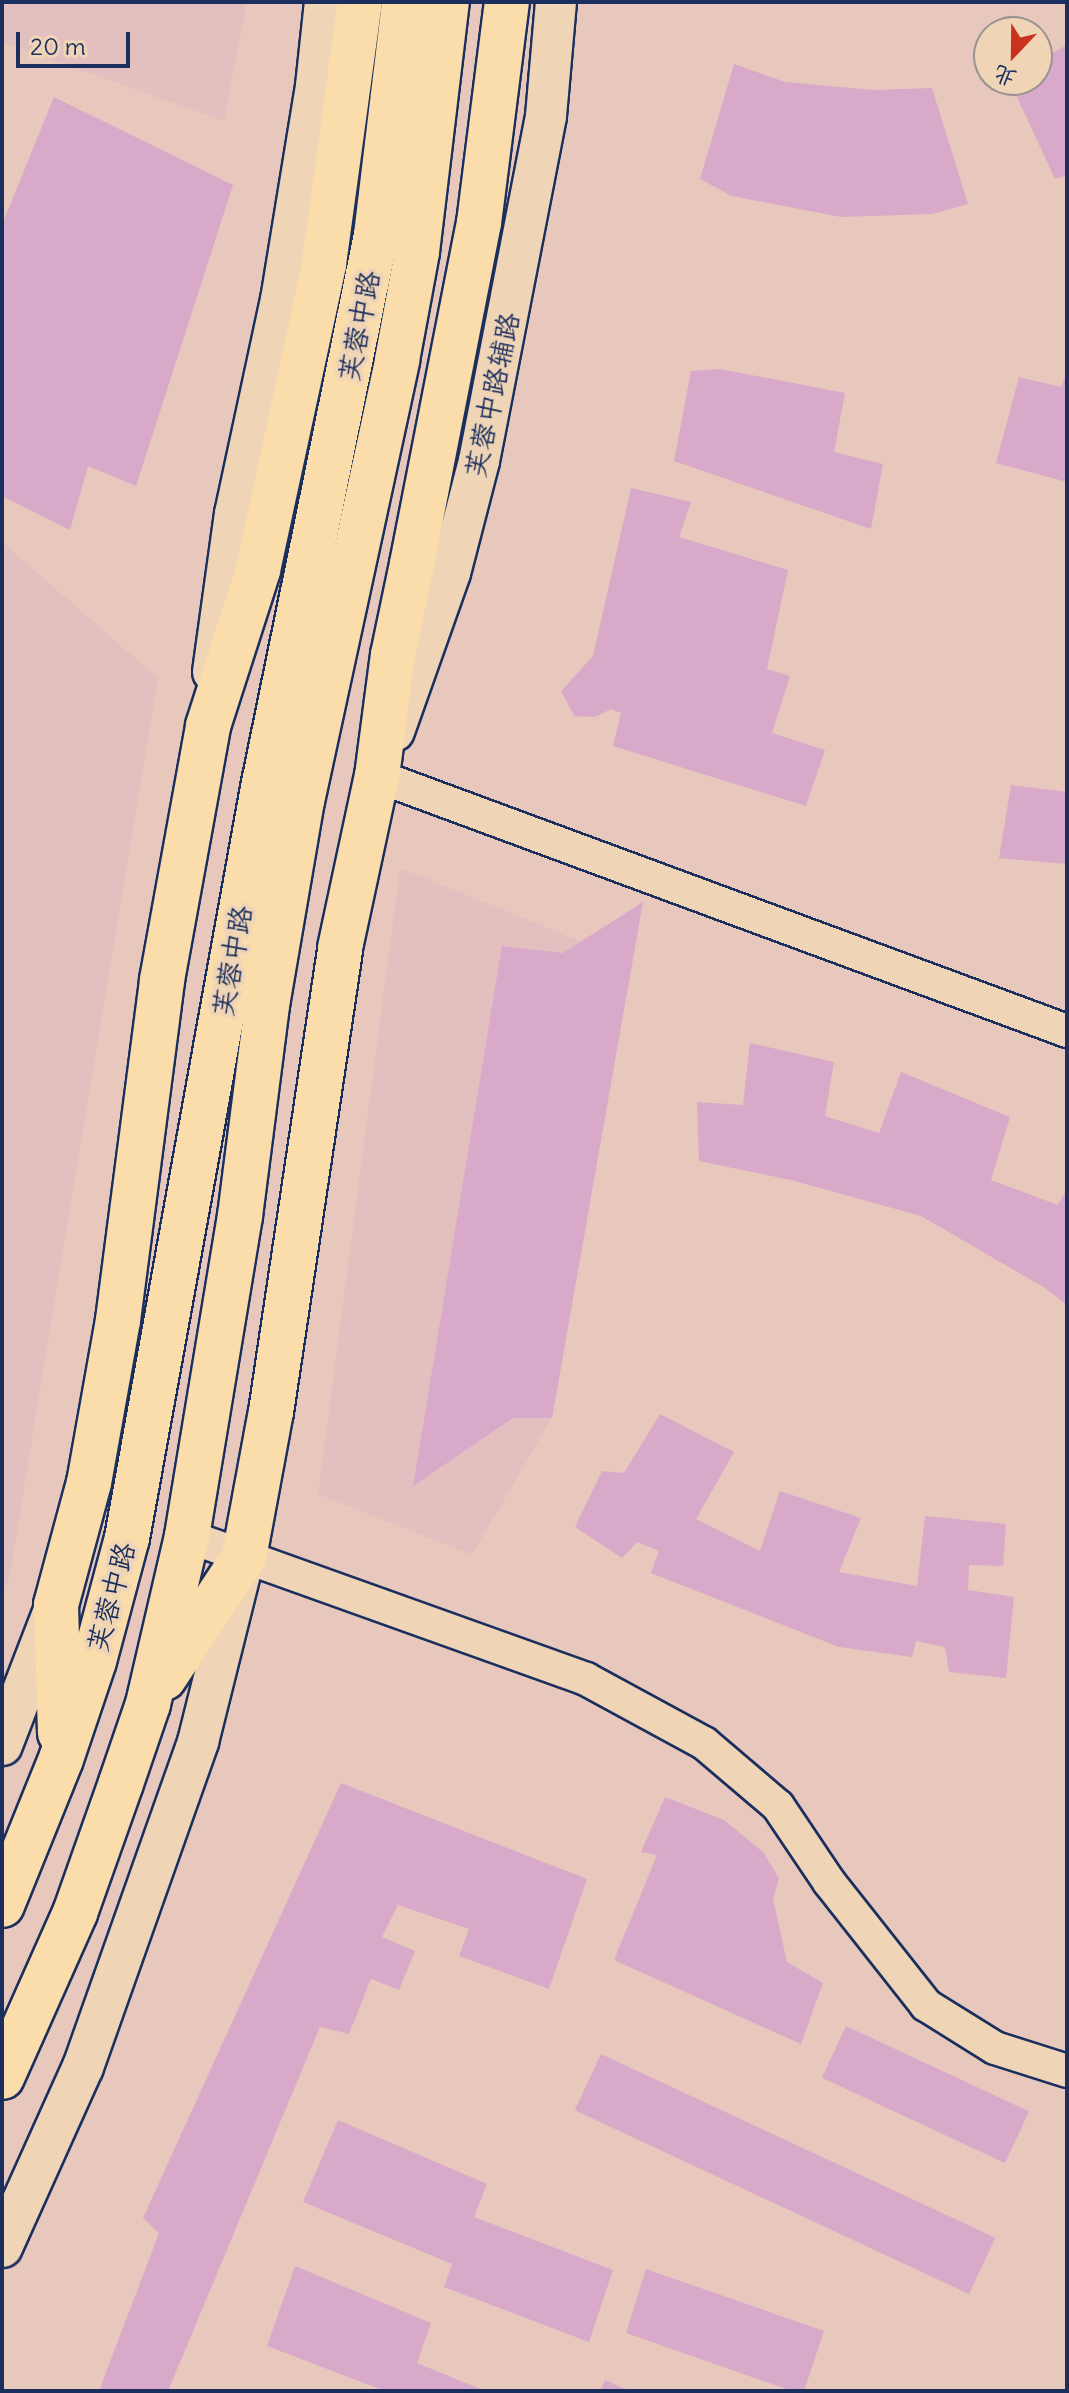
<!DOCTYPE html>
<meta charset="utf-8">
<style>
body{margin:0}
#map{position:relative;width:1069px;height:2393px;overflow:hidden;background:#e8c8bc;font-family:Delius,"LXGW WenKai TC",sans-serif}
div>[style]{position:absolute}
.built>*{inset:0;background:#e3bfc0}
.building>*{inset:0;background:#d8a9c9;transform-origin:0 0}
.roads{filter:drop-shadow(2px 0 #1b2f5e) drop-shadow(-2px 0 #1b2f5e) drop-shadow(0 2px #1b2f5e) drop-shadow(0 -2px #1b2f5e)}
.minor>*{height:32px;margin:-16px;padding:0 16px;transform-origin:16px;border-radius:16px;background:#efd5b6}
.tertiary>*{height:40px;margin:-20px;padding:0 20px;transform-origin:20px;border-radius:20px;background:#efd5b6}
.primary>*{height:44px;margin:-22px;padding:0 22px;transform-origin:22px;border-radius:22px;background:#fbddab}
.trunk>*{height:44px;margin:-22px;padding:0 22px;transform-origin:22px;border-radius:22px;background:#fbddab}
span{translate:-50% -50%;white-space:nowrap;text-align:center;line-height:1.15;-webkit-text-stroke:8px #efd5b6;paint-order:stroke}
.street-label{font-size:28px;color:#1b2f5e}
.frame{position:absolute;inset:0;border:4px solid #1b2f5e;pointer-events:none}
.north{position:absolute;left:973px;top:16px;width:80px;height:80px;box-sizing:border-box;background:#efd5b6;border:2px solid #9a9393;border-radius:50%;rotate:202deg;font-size:22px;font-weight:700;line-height:32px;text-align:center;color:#1b2f5e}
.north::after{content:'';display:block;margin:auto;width:28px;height:36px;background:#c8321e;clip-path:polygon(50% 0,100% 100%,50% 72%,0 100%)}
.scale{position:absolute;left:16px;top:32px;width:114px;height:36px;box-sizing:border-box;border:4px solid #1b2f5e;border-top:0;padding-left:10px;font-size:24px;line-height:28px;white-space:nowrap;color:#1b2f5e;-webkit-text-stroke:6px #efd5b6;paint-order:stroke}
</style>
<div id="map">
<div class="built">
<i style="clip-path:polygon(2px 2px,247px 2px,224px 121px,2px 42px)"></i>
<i style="clip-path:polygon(2px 542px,158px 678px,9px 1579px,2px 1594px)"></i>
<i style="clip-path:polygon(400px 868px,632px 962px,552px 1418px,472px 1555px,318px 1494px)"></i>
</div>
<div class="building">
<i style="clip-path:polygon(1067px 45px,1067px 175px,1055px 179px,1009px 80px,1037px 80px,1037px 61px)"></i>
<i style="clip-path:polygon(734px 64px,785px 82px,874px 90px,932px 88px,968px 204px,932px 214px,841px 217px,732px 196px,700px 179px)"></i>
<i style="clip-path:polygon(54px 97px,233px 185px,136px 486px,88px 466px,70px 530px,2px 496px,2px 225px)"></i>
<i style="clip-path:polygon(720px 369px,845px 393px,834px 452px,883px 464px,871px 529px,674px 461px,691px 371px)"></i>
<i style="clip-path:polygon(1067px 372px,1067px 482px,996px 463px,1019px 377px,1061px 387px)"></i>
<i style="clip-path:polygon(631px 488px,691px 502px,679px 537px,788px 570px,767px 669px,790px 676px,772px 733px,825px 750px,806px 806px,613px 746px,621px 713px,611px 709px,595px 717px,574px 716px,561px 691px,593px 656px)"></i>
<i style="clip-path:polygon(1011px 785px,1067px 792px,1067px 864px,999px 858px)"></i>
<i style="clip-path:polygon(643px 902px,552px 1418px,513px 1418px,413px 1486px,502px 946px,563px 953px)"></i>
<i style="clip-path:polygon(750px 1043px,834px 1062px,825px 1116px,879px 1133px,901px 1072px,1010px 1117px,991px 1180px,1058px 1205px,1067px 1189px,1067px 1305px,1045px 1288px,921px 1216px,791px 1180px,699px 1161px,697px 1102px,743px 1105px)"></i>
<i style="clip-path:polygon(660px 1414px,734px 1452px,696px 1519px,760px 1551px,780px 1491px,861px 1518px,839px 1572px,917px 1586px,925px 1516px,1006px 1524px,1003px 1566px,969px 1565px,968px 1590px,1014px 1597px,1006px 1678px,949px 1672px,945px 1647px,916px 1641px,912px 1657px,839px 1647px,651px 1573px,659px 1551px,637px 1542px,622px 1558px,575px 1527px,602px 1471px,624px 1473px)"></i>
<i style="clip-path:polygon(341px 1783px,587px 1879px,549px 1989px,459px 1956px,469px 1929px,398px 1905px,382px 1937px,415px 1951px,399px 1990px,371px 1979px,349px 2034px,320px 2027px,168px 2391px,99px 2391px,159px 2233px,143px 2218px)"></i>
<i style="clip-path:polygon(665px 1797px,724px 1820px,763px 1852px,779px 1878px,773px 1899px,787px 1962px,823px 1983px,801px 2044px,614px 1960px,657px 1855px,641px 1852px)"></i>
<i style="left:846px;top:2026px;width:202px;height:57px;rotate:25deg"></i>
<i style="left:601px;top:2054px;width:435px;height:62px;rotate:25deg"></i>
<i style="clip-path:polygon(338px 2120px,487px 2184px,474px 2217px,613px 2270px,589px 2342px,444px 2287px,452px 2264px,303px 2202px)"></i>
<i style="clip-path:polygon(295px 2266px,431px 2323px,417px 2363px,485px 2391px,385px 2391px,267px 2346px)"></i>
<i style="clip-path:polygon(646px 2269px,824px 2331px,804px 2391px,792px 2391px,626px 2333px)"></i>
<i style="clip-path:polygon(605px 2380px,630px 2391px,600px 2391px)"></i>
</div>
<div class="roads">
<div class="minor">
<i style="left:377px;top:776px;width:736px;rotate:20.28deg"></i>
<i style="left:187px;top:1536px;width:424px;rotate:19.7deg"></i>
<i style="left:586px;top:1679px;width:134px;rotate:28.5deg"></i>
<i style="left:704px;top:1743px;width:97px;rotate:40.4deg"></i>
<i style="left:778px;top:1806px;width:92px;rotate:56.1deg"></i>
<i style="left:829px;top:1882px;width:157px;rotate:51.7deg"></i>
<i style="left:926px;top:2005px;width:81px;rotate:31.9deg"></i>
<i style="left:995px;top:2048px;width:76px;rotate:17.7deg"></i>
</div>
<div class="tertiary">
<i style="left:213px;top:672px;width:160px;rotate:-82.1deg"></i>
<i style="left:235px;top:514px;width:219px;rotate:-77.9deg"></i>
<i style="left:281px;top:300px;width:217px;rotate:-80.7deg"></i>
<i style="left:316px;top:86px;width:84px;rotate:-83.9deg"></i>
<i style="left:394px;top:731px;width:168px;rotate:-70.5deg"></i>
<i style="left:450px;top:573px;width:116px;rotate:-75.5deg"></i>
<i style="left:479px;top:461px;width:351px;rotate:-79deg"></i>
<i style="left:546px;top:116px;width:114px;rotate:-85deg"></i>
<i style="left:2px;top:1745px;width:147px;rotate:-68.9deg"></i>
<i style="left:2px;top:2247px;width:197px;rotate:-65.8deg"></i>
<i style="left:83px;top:2067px;width:345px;rotate:-70.5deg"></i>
<i style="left:198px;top:1742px;width:178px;rotate:-76deg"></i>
</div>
<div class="primary">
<i style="left:164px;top:1678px;width:145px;rotate:-56.5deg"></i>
<i style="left:244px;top:1557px;width:147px;rotate:-79.5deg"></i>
<i style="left:271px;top:1412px;width:469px;rotate:-81.5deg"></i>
<i style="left:340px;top:948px;width:176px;rotate:-77.9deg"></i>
<i style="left:377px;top:776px;width:122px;rotate:-82.5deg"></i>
<i style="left:393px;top:655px;width:93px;rotate:-78.2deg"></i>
<i style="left:60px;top:1733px;width:128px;rotate:-91.8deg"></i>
<i style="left:56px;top:1605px;width:126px;rotate:-74.9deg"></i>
<i style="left:89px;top:1483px;width:166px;rotate:-79.9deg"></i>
<i style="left:118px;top:1320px;width:343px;rotate:-82.6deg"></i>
<i style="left:162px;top:980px;width:258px;rotate:-79.7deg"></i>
<i style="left:208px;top:726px;width:164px;rotate:-72.2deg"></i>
<i style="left:2px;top:1905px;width:157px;rotate:-68deg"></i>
<i style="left:61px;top:1759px;width:103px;rotate:-71.4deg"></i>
<i style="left:94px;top:1661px;width:127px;rotate:-75deg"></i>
<i style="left:127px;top:1538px;width:762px;rotate:-79.72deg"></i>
<i style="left:263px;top:788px;width:564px;rotate:-78.45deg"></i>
<i style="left:376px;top:235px;width:235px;rotate:-83.1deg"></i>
<i style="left:2px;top:2077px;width:180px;rotate:-66deg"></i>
<i style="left:75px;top:1913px;width:138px;rotate:-70.5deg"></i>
<i style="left:121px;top:1783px;width:83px;rotate:-71.1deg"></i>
<i style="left:148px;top:1704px;width:172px;rotate:-76.9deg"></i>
<i style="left:187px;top:1536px;width:324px;rotate:-80.6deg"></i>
<i style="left:240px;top:1216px;width:213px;rotate:-82.7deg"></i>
<i style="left:267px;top:1005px;width:207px;rotate:-80.3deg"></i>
<i style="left:302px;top:801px;width:451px;rotate:-77.8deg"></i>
<i style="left:397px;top:360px;width:110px;rotate:-79.5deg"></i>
<i style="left:417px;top:252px;width:252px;rotate:-83.2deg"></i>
</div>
<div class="trunk">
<i style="left:412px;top:564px;width:348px;rotate:-78.9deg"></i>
<i style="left:479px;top:223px;width:223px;rotate:-82.8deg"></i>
<i style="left:258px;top:570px;width:313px;rotate:-77.8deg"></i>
<i style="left:324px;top:264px;width:264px;rotate:-82.2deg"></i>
</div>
</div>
<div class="street-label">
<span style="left:359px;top:326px;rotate:-79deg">芙蓉中路</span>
<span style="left:492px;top:395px;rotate:-78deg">芙蓉中路辅路</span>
<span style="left:232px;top:961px;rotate:-80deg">芙蓉中路</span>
<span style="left:111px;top:1597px;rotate:-75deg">芙蓉中路</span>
</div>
<div class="frame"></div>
<div class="north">北</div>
<div class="scale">20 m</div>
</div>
